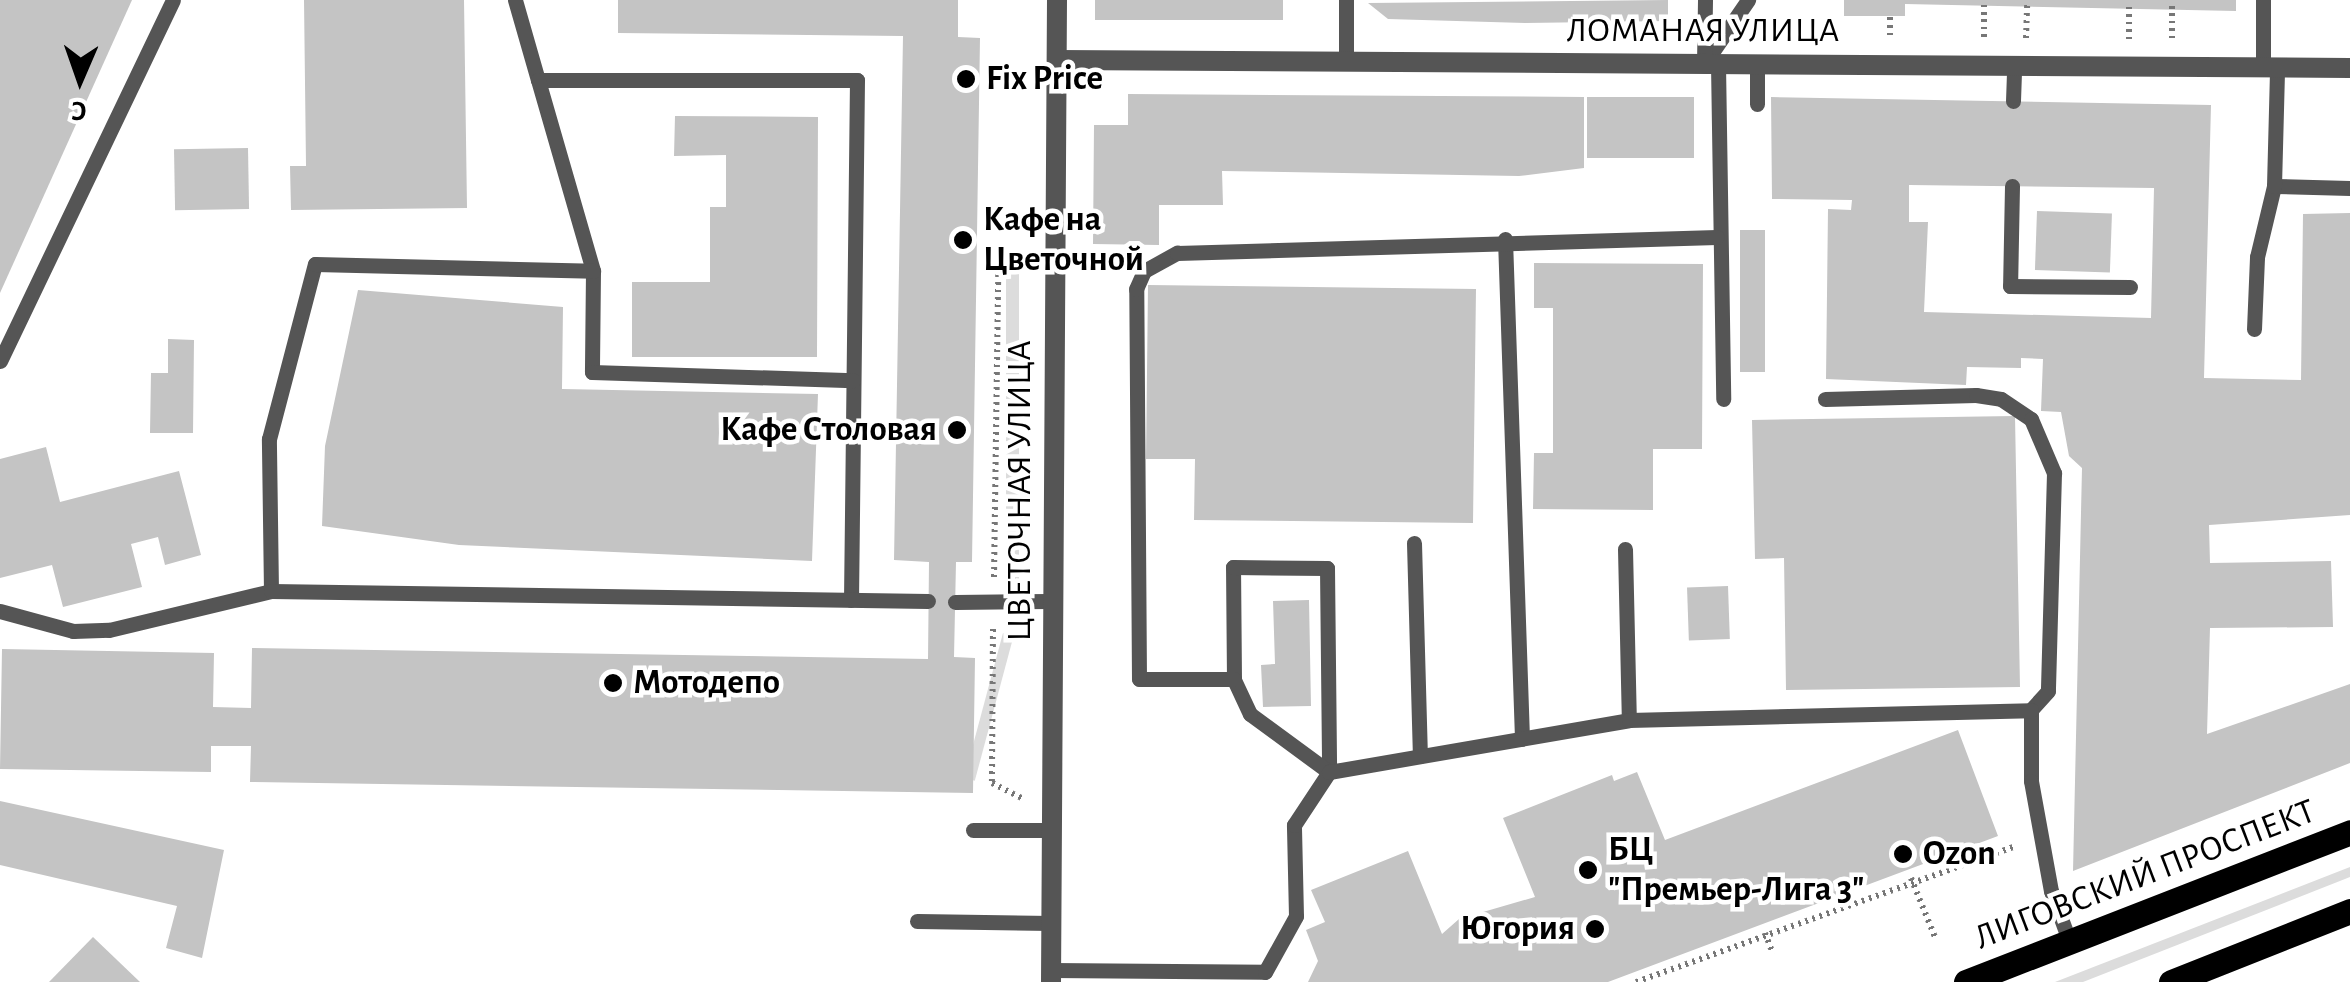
<!DOCTYPE html>
<meta charset="utf-8">
<style>
body{margin:0}
#map{position:relative;width:2350px;height:982px;overflow:hidden;background:#fff;font-family:"Alegreya Sans",sans-serif}
div>[style]{position:absolute}
.green>*{inset:0;background:#dcdcdc;transform-origin:0 0}
.building>*{inset:0;background:#c4c4c4;transform-origin:0 0}
.path>*{height:6px;margin-top:-3px;transform-origin:0;background:repeating-linear-gradient(90deg,#777 0 2.5px,transparent 0 7.5px)}
.lane>*{height:15px;margin:-7.5px;padding:0 7.5px;transform-origin:7.5px;border-radius:7.5px;background:#555}
.street>*{height:20px;margin:-10px;padding:0 10px;transform-origin:10px;border-radius:10px;background:#555}
.primary>*{height:25px;margin:-12.5px;padding:0 12.5px;transform-origin:12.5px;border-radius:12.5px;background:#000}
.dots>*{width:28px;height:28px;translate:-50% -50%;box-sizing:border-box;border:5px solid #fff;border-radius:50%}
span{translate:-50% -50%;white-space:nowrap;text-align:center;line-height:1.15;-webkit-text-stroke:9px #fff;paint-order:stroke}
.street-label{font-size:35px;color:#000}
.poi-label{font-size:35px;color:#000;font-weight:700}
.left{translate:0 -50%;text-align:left}
.right{translate:-100% -50%;text-align:right}
.north{position:absolute;left:30px;top:30px;width:100px;height:100px;-webkit-text-stroke:8px #fff;paint-order:stroke;rotate:182deg;font-size:28px;font-weight:700;line-height:40px;text-align:center;color:#000}
.north::after{content:'';display:block;margin:auto;width:35px;height:45px;background:#000;clip-path:polygon(50% 0,100% 100%,50% 72%,0 100%)}
</style>
<div id="map">
<div class="green">
<i style="left:1006px;top:273px;width:13px;height:306px"></i>
<i style="left:1003px;top:633px;width:11px;height:150px;rotate:15deg"></i>
<i style="clip-path:polygon(2350px 867px,2350px 877px,2083px 982px,2055px 982px)"></i>
</div>
<div class="building">
<i style="clip-path:polygon(0 0,132px 0,0 293px)"></i>
<i style="clip-path:polygon(304px 0,464px 0,467px 208px,291px 210px,290px 166px,306px 166px)"></i>
<i style="clip-path:polygon(618px 0,958px 0,958px 37px,980px 38px,972px 562px,956px 562px,954px 657px,975px 658px,973px 793px,250px 782px,251px 746px,211px 746px,211px 772px,0 769px,2px 649px,214px 653px,213px 707px,251px 708px,252px 648px,928px 659px,929px 562px,894px 560px,903px 36px,618px 33px)"></i>
<i style="left:1095px;top:0;width:188px;height:20px"></i>
<i style="clip-path:polygon(1668px 0,1668px 21px,1525px 23px,1388px 19px,1368px 3px)"></i>
<i style="clip-path:polygon(1844px 0,2236px 0,2236px 11px,1905px 4px,1905px 16px,1844px 16px)"></i>
<i style="clip-path:polygon(1128px 94px,1584px 97px,1584px 168px,1519px 176px,1222px 171px,1223px 205px,1159px 205px,1159px 245px,1093px 244px,1094px 125px,1128px 125px)"></i>
<i style="left:1587px;top:97px;width:107px;height:61px"></i>
<i style="clip-path:polygon(evenodd,1771px 97px,2211px 105px,2204px 378px,2301px 380px,2303px 214px,2350px 213px,2350px 515px,2209px 525px,2210px 563px,2331px 561px,2333px 627px,2210px 628px,2207px 734px,2350px 684px,2350px 763px,2073px 871px,2082px 468px,2069px 456px,2061px 412px,2041px 411px,2043px 359px,2021px 358px,2021px 368px,1967px 367px,1966px 385px,1826px 379px,1828px 209px,1851px 210px,1852px 200px,1772px 199px,1771px 97px,1909px 185px,2154px 188px,2151px 318px,1924px 312px,1928px 222px,1909px 222px,1909px 185px)"></i>
<i style="clip-path:polygon(675px 116px,818px 117px,817px 357px,632px 357px,632px 282px,710px 282px,710px 207px,726px 207px,726px 155px,674px 156px)"></i>
<i style="left:248px;top:148px;width:61px;height:74px;rotate:89deg"></i>
<i style="left:2037px;top:211px;width:75px;height:59px;rotate:2deg"></i>
<i style="left:1740px;top:230px;width:25px;height:142px"></i>
<i style="clip-path:polygon(1534px 263px,1703px 264px,1702px 449px,1653px 449px,1653px 510px,1533px 509px,1534px 453px,1553px 453px,1553px 308px,1534px 308px)"></i>
<i style="clip-path:polygon(1148px 285px,1476px 289px,1473px 523px,1194px 520px,1195px 459px,1146px 459px)"></i>
<i style="clip-path:polygon(358px 290px,563px 307px,562px 389px,818px 394px,812px 561px,459px 545px,322px 526px,325px 446px)"></i>
<i style="clip-path:polygon(168px 339px,194px 340px,193px 433px,150px 433px,151px 373px,168px 373px)"></i>
<i style="clip-path:polygon(2015px 416px,2020px 687px,1786px 690px,1784px 558px,1755px 559px,1752px 420px)"></i>
<i style="clip-path:polygon(46px 447px,60px 502px,179px 471px,201px 555px,165px 565px,158px 537px,131px 544px,142px 587px,63px 607px,52px 565px,0 578px,0 459px)"></i>
<i style="left:1728px;top:586px;width:53px;height:41px;rotate:88deg"></i>
<i style="clip-path:polygon(1309px 600px,1311px 706px,1263px 707px,1261px 665px,1275px 664px,1273px 601px)"></i>
<i style="clip-path:polygon(1958px 730px,1998px 836px,1608px 982px,1308px 982px,1318px 961px,1306px 930px,1325px 922px,1311px 890px,1408px 851px,1442px 934px,1459px 919px,1535px 897px,1503px 818px,1612px 775px,1614px 781px,1637px 772px,1665px 840px)"></i>
<i style="clip-path:polygon(0 801px,224px 850px,202px 958px,166px 948px,177px 906px,0 865px)"></i>
<i style="clip-path:polygon(93px 937px,140px 982px,49px 982px)"></i>
</div>
<div class="path">
<i style="left:2172px;top:6px;width:33px;rotate:90deg"></i>
<i style="left:1890px;top:35px;width:19px;rotate:-90deg"></i>
<i style="left:1984px;top:37px;width:32px;rotate:-90deg"></i>
<i style="left:2026px;top:38px;width:33px;rotate:-88deg"></i>
<i style="left:2129px;top:39px;width:33px;rotate:-90deg"></i>
<i style="left:994px;top:577px;width:304px;rotate:-89.2deg"></i>
<i style="left:998px;top:273px;width:34px;rotate:-37deg"></i>
<i style="left:993px;top:629px;width:154px;rotate:90.4deg"></i>
<i style="left:992px;top:783px;width:34px;rotate:27deg"></i>
<i style="left:1911px;top:878px;width:64px;rotate:67.9deg"></i>
<i style="left:1765px;top:933px;width:22px;rotate:69deg"></i>
<i style="left:1636px;top:982px;width:404px;rotate:-19.7deg"></i>
</div>
<div class="lane">
<i style="left:515px;top:0;width:83px;rotate:74deg"></i>
<i style="left:538px;top:80px;width:319px"></i>
<i style="left:857px;top:80px;width:520px;rotate:90.66deg"></i>
<i style="left:1346px;top:62px;width:62px;rotate:-90deg"></i>
<i style="left:1704px;top:64px;width:78px;rotate:-55.5deg"></i>
<i style="left:1704px;top:64px;width:64px;rotate:-89.1deg"></i>
<i style="left:1718px;top:64px;width:335px;rotate:89.1deg"></i>
<i style="left:2263px;top:67px;width:67px;rotate:-90deg"></i>
<i style="left:538px;top:80px;width:199px;rotate:73.9deg"></i>
<i style="left:593px;top:271px;width:101px;rotate:90.6deg"></i>
<i style="left:592px;top:372px;width:261px;rotate:1.8deg"></i>
<i style="left:2013px;top:101px;width:35px;rotate:-88deg"></i>
<i style="left:1757px;top:104px;width:40px;rotate:-90deg"></i>
<i style="left:2012px;top:186px;width:100px;rotate:91.1deg"></i>
<i style="left:2010px;top:286px;width:120px;rotate:0.5deg"></i>
<i style="left:2274px;top:186px;width:76px;rotate:1.5deg"></i>
<i style="left:1505px;top:239px;width:500px;rotate:88.05deg"></i>
<i style="left:2254px;top:329px;width:72px;rotate:-87.6deg"></i>
<i style="left:2257px;top:257px;width:73px;rotate:-76.5deg"></i>
<i style="left:2274px;top:186px;width:118px;rotate:-88.5deg"></i>
<i style="left:0;top:361px;width:400px;rotate:-64.4deg"></i>
<i style="left:1825px;top:399px;width:151px;rotate:-1.5deg"></i>
<i style="left:1976px;top:395px;width:25px;rotate:9deg"></i>
<i style="left:2001px;top:399px;width:36px;rotate:34deg"></i>
<i style="left:2031px;top:419px;width:59px;rotate:66.9deg"></i>
<i style="left:2054px;top:473px;width:218px;rotate:91.6deg"></i>
<i style="left:2048px;top:691px;width:25px;rotate:132deg"></i>
<i style="left:2031px;top:710px;width:71px;rotate:90deg"></i>
<i style="left:2031px;top:781px;width:112px;rotate:79.7deg"></i>
<i style="left:2051px;top:891px;width:55px;rotate:69.9deg"></i>
<i style="left:1414px;top:543px;width:213px;rotate:88.4deg"></i>
<i style="left:1625px;top:549px;width:171px;rotate:88.7deg"></i>
<i style="left:271px;top:591px;width:152px;rotate:-90.8deg"></i>
<i style="left:269px;top:439px;width:181px;rotate:-75.3deg"></i>
<i style="left:315px;top:264px;width:278px;rotate:1.4deg"></i>
<i style="left:955px;top:602px;width:96px;rotate:-0.6deg"></i>
<i style="left:0;top:611px;width:76px;rotate:15.3deg"></i>
<i style="left:73px;top:631px;width:36px;rotate:-2deg"></i>
<i style="left:109px;top:630px;width:167px;rotate:-13.5deg"></i>
<i style="left:271px;top:591px;width:657px;rotate:0.87deg"></i>
<i style="left:1234px;top:679px;width:112px;rotate:-90.5deg"></i>
<i style="left:1233px;top:567px;width:94px;rotate:0.6deg"></i>
<i style="left:1327px;top:568px;width:204px;rotate:89.4deg"></i>
<i style="left:1329px;top:772px;width:98px;rotate:-143.7deg"></i>
<i style="left:1250px;top:714px;width:38px;rotate:-115deg"></i>
<i style="left:1234px;top:679px;width:95px;rotate:180deg"></i>
<i style="left:1139px;top:679px;width:390px;rotate:-90.4deg"></i>
<i style="left:1136px;top:289px;width:20px;rotate:-66deg"></i>
<i style="left:1144px;top:271px;width:38px;rotate:-29deg"></i>
<i style="left:1177px;top:253px;width:540px;rotate:-1.7deg"></i>
<i style="left:973px;top:830px;width:78px"></i>
<i style="left:917px;top:921px;width:134px;rotate:0.9deg"></i>
<i style="left:1051px;top:970px;width:214px;rotate:0.5deg"></i>
<i style="left:1265px;top:972px;width:64px;rotate:-61deg"></i>
<i style="left:1296px;top:916px;width:91px;rotate:-91.3deg"></i>
<i style="left:1294px;top:825px;width:64px;rotate:-56.6deg"></i>
<i style="left:1329px;top:772px;width:304px;rotate:-9.8deg"></i>
<i style="left:1629px;top:720px;width:402px;rotate:-1.4deg"></i>
</div>
<div class="street">
<i style="left:1057px;top:60px;width:1293px;rotate:0.35deg"></i>
<i style="left:1051px;top:982px;width:982px;rotate:-89.65deg"></i>
</div>
<div class="primary">
<i style="left:1966px;top:982px;width:412px;rotate:-21.3deg"></i>
<i style="left:2171px;top:982px;width:193px;rotate:-21.6deg"></i>
</div>
<div class="dots">
<i style="left:966px;top:79px;background:#000"></i>
<i style="left:963px;top:240px;background:#000"></i>
<i style="left:957px;top:430px;background:#000"></i>
<i style="left:613px;top:683px;background:#000"></i>
<i style="left:1903px;top:854px;background:#000"></i>
<i style="left:1588px;top:870px;background:#000"></i>
<i style="left:1595px;top:929px;background:#000"></i>
</div>
<div class="street-label">
<span style="left:1703px;top:31px">ЛОМАНАЯ УЛИЦА</span>
<span style="left:1020px;top:491px;rotate:-90deg">ЦВЕТОЧНАЯ УЛИЦА</span>
<span style="left:2145px;top:875px;rotate:-21deg">ЛИГОВСКИЙ ПРОСПЕКТ</span>
</div>
<div class="poi-label">
<span class="left" style="left:986px;top:79px">Fix Price</span>
<span class="left" style="left:983px;top:240px">Кафе на<br>Цветочной</span>
<span class="right" style="left:937px;top:430px">Кафе Столовая</span>
<span class="left" style="left:633px;top:683px">Мотодепо</span>
<span class="left" style="left:1608px;top:870px">БЦ<br>"Премьер-Лига 3"</span>
<span class="left" style="left:1923px;top:854px">Ozon</span>
<span class="right" style="left:1575px;top:929px">Югория</span>
</div>
<div class="north">С</div>
</div>
